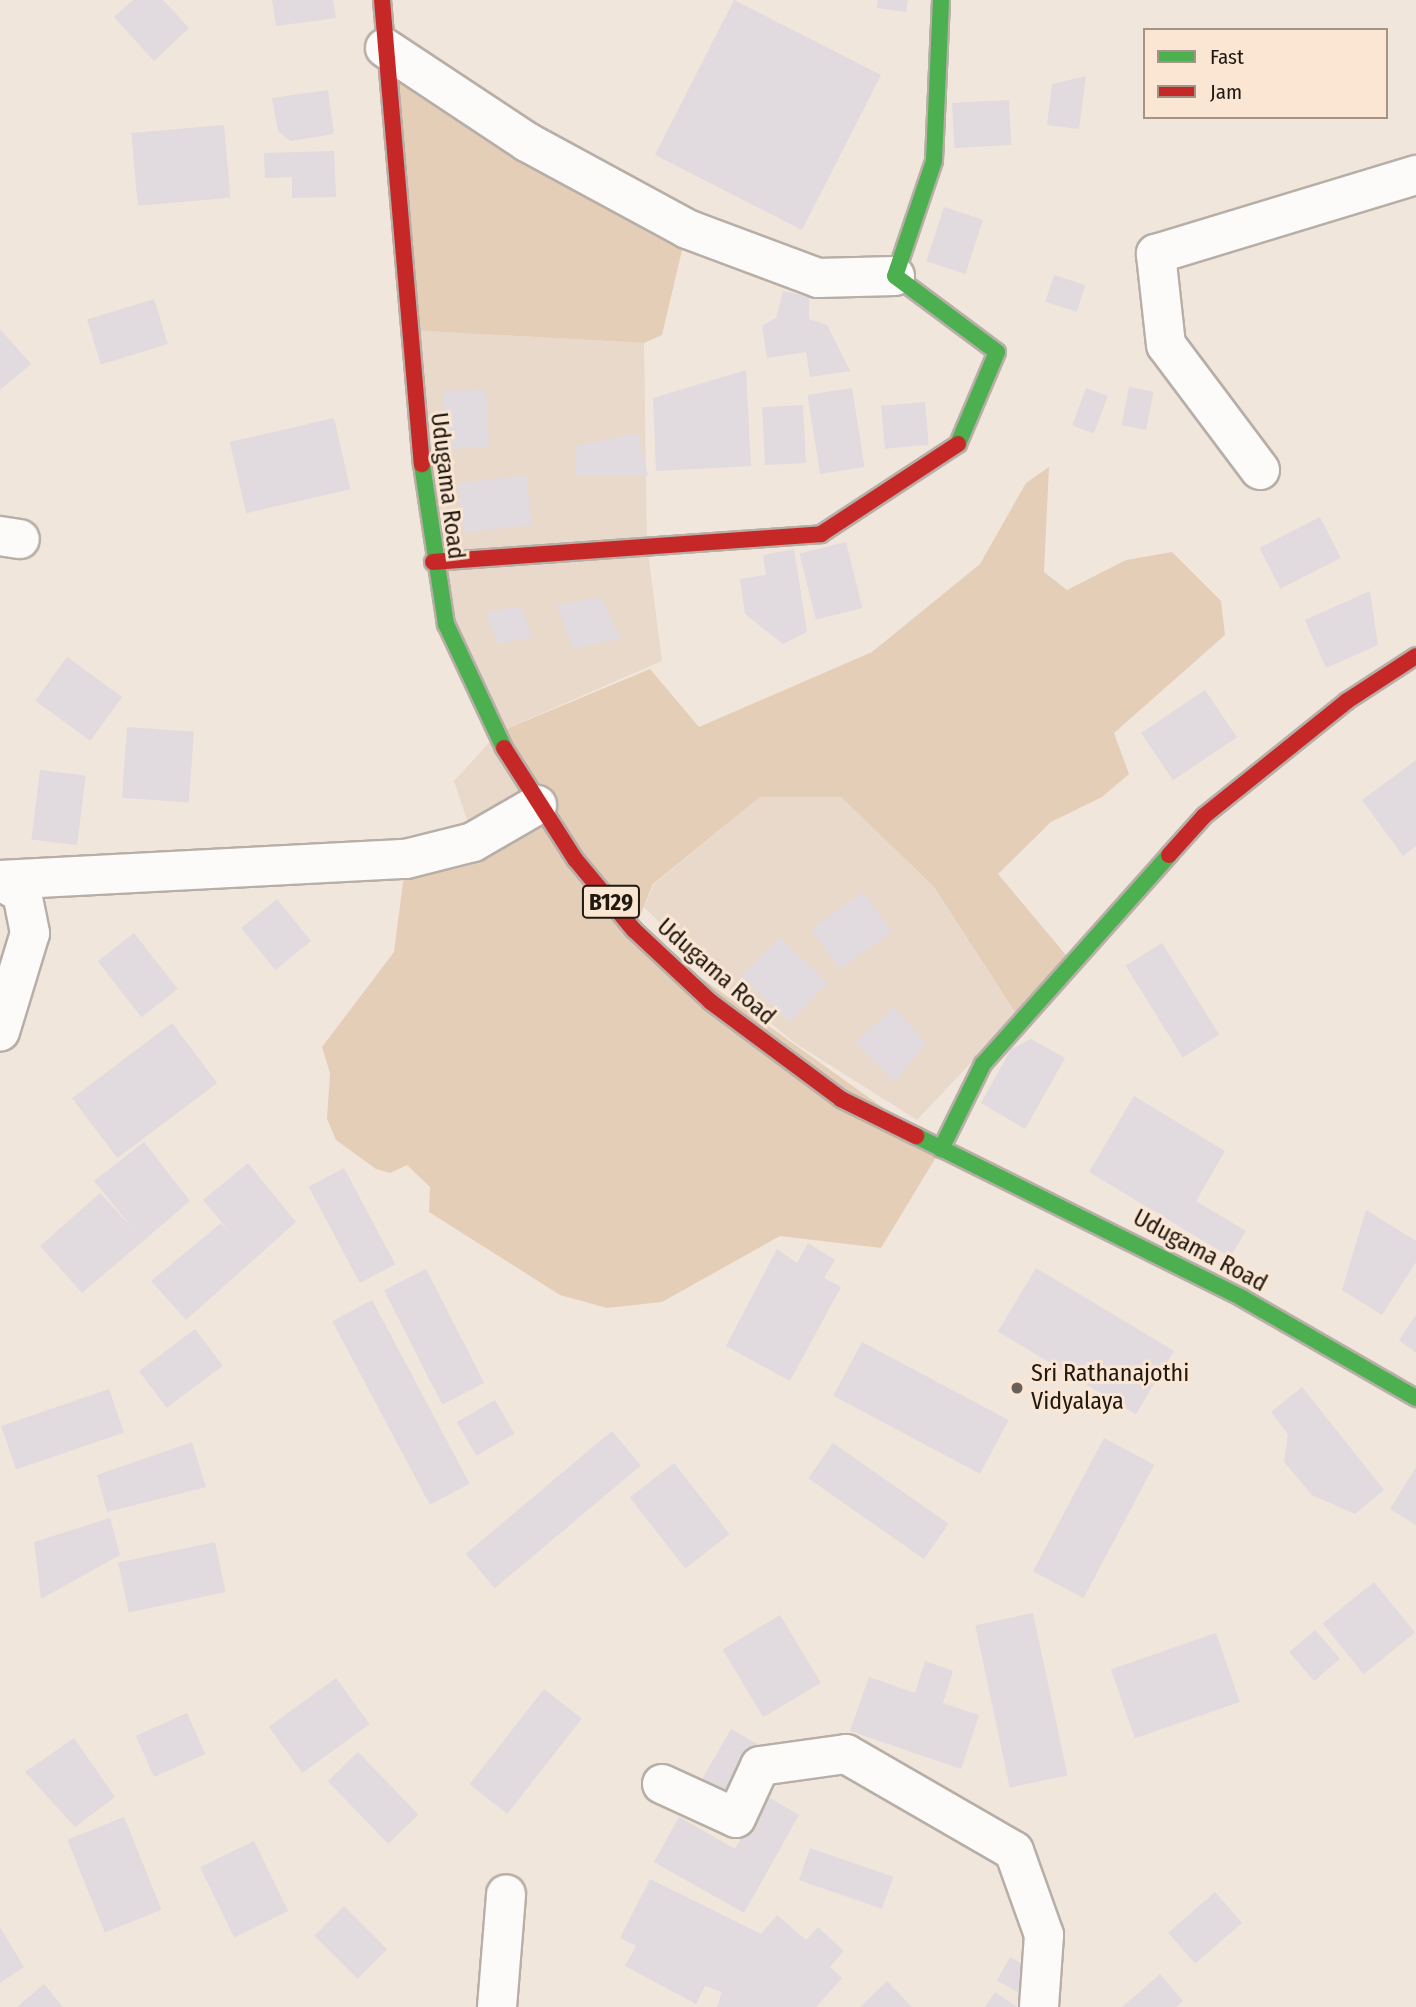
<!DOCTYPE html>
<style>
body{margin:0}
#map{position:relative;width:1416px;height:2007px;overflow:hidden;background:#f1e6dc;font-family:"Fira Sans Condensed",sans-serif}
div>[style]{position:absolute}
.commercial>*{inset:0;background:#e8d9cb}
.green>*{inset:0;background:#e5ceb7}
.building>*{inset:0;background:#e1dade;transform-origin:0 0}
.roads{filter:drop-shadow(2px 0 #b7afa7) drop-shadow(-2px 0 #b7afa7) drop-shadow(0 2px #b7afa7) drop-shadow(0 -2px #b7afa7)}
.street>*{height:38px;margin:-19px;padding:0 19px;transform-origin:19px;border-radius:19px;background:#fdfbfa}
.fast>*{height:16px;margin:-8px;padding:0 8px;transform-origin:8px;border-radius:8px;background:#4caf50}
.jam>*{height:16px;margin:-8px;padding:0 8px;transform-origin:8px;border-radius:8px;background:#c62828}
.dots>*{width:19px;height:19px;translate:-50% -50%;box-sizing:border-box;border:4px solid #fae6d3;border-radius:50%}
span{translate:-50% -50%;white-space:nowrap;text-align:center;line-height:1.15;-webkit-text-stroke:6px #fae6d3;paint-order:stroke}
.shield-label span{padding:2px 5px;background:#fae6d3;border:2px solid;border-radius:5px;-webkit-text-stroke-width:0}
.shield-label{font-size:23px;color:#201912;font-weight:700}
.street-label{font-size:24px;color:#201912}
.poi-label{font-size:24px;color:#201912}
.left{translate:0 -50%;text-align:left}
.legend{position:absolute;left:1143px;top:28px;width:245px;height:91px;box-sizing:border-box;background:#fae6d3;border:2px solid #a39486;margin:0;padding:9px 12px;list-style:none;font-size:21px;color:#201912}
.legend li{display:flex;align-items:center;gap:14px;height:35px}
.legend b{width:35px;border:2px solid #a39486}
</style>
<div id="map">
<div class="commercial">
<i style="clip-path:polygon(407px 330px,644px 343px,647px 545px,662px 661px,499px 732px,537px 805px,474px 841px,454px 781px,499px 732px,446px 624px)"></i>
<i style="clip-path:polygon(760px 797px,841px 797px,934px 887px,1016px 1015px,917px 1120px,795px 1043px,715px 978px,644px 907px,654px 884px)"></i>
</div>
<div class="green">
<i style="clip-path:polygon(385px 48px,687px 229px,662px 335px,644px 343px,407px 330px)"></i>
<i style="clip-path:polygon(1049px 467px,1044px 572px,1067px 590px,1126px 560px,1172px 552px,1221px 601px,1225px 635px,1114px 733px,1129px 774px,1102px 797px,1051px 822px,998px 874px,1071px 961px,1021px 1022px,934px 887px,841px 797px,760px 797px,653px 884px,634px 930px,941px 1149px,881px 1248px,780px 1236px,662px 1302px,607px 1308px,560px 1295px,429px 1212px,430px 1187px,407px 1165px,390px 1173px,376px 1169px,336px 1140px,327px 1119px,330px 1073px,322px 1047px,394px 952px,406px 859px,537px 805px,499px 732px,650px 669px,699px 727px,872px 652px,980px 564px,1026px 483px)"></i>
</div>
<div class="building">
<i style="clip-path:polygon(133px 0,163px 0,189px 28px,154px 61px,114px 17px)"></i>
<i style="clip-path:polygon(272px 0,333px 0,336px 18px,276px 26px)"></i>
<i style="left:734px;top:0;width:165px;height:174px;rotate:27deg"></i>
<i style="clip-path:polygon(878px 0,908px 0,906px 12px,877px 8px)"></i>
<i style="clip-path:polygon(1086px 76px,1079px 129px,1047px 125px,1052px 84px)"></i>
<i style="clip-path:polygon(328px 90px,334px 134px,290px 141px,278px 131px,272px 98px)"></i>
<i style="left:1009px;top:100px;width:45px;height:57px;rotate:87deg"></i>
<i style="left:224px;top:125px;width:73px;height:93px;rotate:85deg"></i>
<i style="clip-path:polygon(334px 151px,336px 197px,292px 198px,292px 177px,265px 178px,264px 153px)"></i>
<i style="left:944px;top:207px;width:41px;height:57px;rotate:18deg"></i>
<i style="left:1054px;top:275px;width:33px;height:28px;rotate:18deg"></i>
<i style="clip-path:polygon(783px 291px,809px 297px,809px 319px,827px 325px,850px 371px,810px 377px,806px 352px,767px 358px,762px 326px,776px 318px)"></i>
<i style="left:154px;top:299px;width:47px;height:70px;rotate:73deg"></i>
<i style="clip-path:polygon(0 329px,31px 364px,0 390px)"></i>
<i style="clip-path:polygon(746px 370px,751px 466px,656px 471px,653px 398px)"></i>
<i style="left:1129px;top:387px;width:25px;height:39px;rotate:11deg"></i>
<i style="left:852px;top:388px;width:80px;height:45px;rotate:81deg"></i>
<i style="left:1086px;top:388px;width:23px;height:40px;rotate:20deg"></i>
<i style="left:486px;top:389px;width:58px;height:43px;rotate:87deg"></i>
<i style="left:925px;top:402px;width:43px;height:44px;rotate:85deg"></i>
<i style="left:803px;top:405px;width:58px;height:41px;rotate:87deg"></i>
<i style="left:334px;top:418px;width:73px;height:107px;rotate:77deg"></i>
<i style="clip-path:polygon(638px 433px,648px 476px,576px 476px,576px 446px)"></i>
<i style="left:526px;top:475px;width:50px;height:69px;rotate:83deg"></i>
<i style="left:1320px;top:517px;width:46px;height:68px;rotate:63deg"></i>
<i style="left:846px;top:542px;width:68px;height:48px;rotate:76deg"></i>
<i style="clip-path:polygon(794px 549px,807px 632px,783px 644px,745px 614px,740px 579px,766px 575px,763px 555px)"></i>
<i style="clip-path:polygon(1370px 591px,1378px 645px,1326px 668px,1305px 620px)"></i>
<i style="clip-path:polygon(600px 597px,621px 639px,573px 648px,556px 605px)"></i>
<i style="clip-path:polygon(521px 606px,532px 637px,497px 644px,486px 612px)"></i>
<i style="left:67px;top:657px;width:68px;height:54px;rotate:36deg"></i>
<i style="left:1205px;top:690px;width:57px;height:77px;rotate:56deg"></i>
<i style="left:127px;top:727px;width:67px;height:71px;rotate:4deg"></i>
<i style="clip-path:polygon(1416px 760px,1416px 846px,1403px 856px,1362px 800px)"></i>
<i style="left:40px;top:770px;width:46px;height:70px;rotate:7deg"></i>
<i style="left:863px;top:892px;width:49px;height:64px;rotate:54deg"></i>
<i style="left:277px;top:899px;width:54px;height:46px;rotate:51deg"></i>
<i style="left:134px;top:933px;width:71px;height:46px;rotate:52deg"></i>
<i style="left:780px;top:937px;width:66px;height:55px;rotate:44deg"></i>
<i style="left:1162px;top:943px;width:108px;height:43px;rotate:58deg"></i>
<i style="clip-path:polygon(894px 1007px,926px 1043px,895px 1082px,855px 1042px)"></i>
<i style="left:172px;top:1023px;width:75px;height:125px;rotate:53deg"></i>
<i style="clip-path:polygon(1031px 1039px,1065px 1058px,1025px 1129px,981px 1103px,1011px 1049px)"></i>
<i style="clip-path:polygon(1134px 1096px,1225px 1151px,1196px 1201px,1246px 1231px,1230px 1257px,1089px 1172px)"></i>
<i style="clip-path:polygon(144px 1142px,190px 1201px,82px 1293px,40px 1246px,100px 1193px,134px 1230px,94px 1181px)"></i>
<i style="clip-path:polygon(248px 1163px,296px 1222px,186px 1320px,151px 1281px,221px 1223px,233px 1236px,203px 1200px)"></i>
<i style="left:344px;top:1168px;width:109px;height:40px;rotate:62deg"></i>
<i style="clip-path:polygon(1366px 1210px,1416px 1241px,1416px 1262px,1382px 1315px,1342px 1290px)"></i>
<i style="clip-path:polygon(808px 1243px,835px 1260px,824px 1278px,841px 1287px,790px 1381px,726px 1346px,777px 1249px,797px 1263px)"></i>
<i style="left:1036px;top:1268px;width:161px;height:74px;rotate:31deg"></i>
<i style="left:426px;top:1269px;width:128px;height:47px;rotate:63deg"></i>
<i style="left:372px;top:1300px;width:208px;height:45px;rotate:62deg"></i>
<i style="clip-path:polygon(1416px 1315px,1416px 1353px,1399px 1340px)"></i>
<i style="left:195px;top:1329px;width:46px;height:70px;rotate:53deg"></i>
<i style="left:862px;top:1342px;width:166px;height:61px;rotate:28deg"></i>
<i style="clip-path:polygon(1302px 1387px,1384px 1490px,1355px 1514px,1312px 1495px,1284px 1462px,1288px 1434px,1271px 1412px)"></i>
<i style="left:109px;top:1389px;width:46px;height:114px;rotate:71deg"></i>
<i style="left:495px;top:1400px;width:39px;height:44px;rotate:60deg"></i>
<i style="left:612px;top:1431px;width:45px;height:191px;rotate:50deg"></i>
<i style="left:1104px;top:1438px;width:57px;height:151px;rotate:28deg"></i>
<i style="clip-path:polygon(192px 1442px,206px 1487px,107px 1512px,97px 1475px)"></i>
<i style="left:833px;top:1443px;width:141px;height:43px;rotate:35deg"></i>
<i style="left:674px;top:1463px;width:90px;height:56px;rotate:52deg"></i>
<i style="clip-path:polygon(1416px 1467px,1416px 1525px,1390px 1509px)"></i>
<i style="clip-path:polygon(110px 1518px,120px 1555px,41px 1599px,34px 1542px)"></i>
<i style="left:215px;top:1542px;width:51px;height:99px;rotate:78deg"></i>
<i style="left:1374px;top:1582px;width:65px;height:66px;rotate:51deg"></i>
<i style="left:1033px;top:1613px;width:166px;height:59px;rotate:78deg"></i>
<i style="left:780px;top:1615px;width:79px;height:67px;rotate:59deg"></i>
<i style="left:1315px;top:1630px;width:38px;height:34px;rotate:49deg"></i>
<i style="left:1216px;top:1633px;width:73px;height:111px;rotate:71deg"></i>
<i style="clip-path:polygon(925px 1661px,953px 1671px,943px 1703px,979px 1715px,961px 1769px,850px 1731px,869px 1677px,915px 1693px)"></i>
<i style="left:336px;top:1678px;width:57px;height:83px;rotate:54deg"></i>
<i style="left:544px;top:1689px;width:48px;height:121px;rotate:38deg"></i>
<i style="left:187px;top:1713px;width:45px;height:56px;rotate:66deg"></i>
<i style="left:731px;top:1729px;width:39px;height:69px;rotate:30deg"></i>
<i style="clip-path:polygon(74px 1738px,115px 1797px,75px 1827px,25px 1772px)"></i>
<i style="left:358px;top:1752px;width:87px;height:42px;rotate:46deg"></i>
<i style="clip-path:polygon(765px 1795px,799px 1815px,744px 1913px,654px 1862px,679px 1817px,735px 1849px)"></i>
<i style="left:124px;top:1817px;width:100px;height:61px;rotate:68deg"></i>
<i style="left:254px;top:1841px;width:78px;height:60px;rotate:64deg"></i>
<i style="left:810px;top:1848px;width:88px;height:34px;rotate:19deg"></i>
<i style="clip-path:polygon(650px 1879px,761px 1934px,777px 1915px,806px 1940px,818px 1927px,844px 1951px,830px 1967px,842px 1978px,816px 2007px,717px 2007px,722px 1992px,705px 1986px,696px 2004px,625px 1966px,636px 1946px,620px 1938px)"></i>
<i style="left:1215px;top:1892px;width:41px;height:62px;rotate:49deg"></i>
<i style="left:344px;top:1906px;width:61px;height:42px;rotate:45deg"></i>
<i style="clip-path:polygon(0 1927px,24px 1967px,0 1983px)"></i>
<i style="left:1010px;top:1957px;width:31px;height:27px;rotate:29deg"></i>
<i style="clip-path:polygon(1160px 1974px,1183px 2001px,1176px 2007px,1122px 2007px)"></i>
<i style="clip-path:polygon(887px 1981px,912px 2007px,860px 2007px)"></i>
<i style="clip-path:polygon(44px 1984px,63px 2007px,17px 2007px)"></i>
<i style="clip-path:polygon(995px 1992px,1017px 2007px,985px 2007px)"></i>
</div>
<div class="roads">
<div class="street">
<i style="left:385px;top:48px;width:170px;rotate:33.5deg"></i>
<i style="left:527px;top:142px;width:182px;rotate:28.5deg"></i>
<i style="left:687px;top:229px;width:140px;rotate:20.5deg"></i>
<i style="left:818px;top:278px;width:77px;rotate:-1.5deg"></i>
<i style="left:1260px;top:470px;width:156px;rotate:-126.9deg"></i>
<i style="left:1166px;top:345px;width:92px;rotate:-96.3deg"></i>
<i style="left:1156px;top:254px;width:272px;rotate:-16.9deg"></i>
<i style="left:0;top:536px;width:20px;rotate:9deg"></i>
<i style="left:0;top:880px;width:407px;rotate:-3deg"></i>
<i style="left:406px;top:859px;width:69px;rotate:-14.2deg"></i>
<i style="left:473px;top:842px;width:74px;rotate:-30deg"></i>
<i style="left:0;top:881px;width:25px;rotate:29deg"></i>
<i style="left:22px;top:893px;width:41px;rotate:78.7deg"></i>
<i style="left:30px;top:933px;width:103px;rotate:106.9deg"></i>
<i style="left:662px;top:1784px;width:81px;rotate:24.7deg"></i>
<i style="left:736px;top:1818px;width:57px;rotate:-65.2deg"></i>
<i style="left:760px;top:1766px;width:87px;rotate:-7.9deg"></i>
<i style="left:846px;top:1754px;width:194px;rotate:30deg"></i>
<i style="left:1014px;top:1851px;width:89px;rotate:70.3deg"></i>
<i style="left:1044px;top:1935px;width:72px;rotate:94deg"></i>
<i style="left:497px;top:2007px;width:113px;rotate:-85.4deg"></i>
</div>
<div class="fast">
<i style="left:941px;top:0;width:161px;rotate:92.5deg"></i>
<i style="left:934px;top:161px;width:121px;rotate:108.7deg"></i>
<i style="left:895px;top:276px;width:127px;rotate:36.7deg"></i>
<i style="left:997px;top:352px;width:100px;rotate:113deg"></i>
<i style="left:422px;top:464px;width:162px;rotate:81.5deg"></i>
<i style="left:446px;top:624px;width:137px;rotate:64.9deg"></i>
<i style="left:916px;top:1136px;width:364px;rotate:26.4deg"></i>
<i style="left:1242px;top:1298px;width:201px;rotate:29.9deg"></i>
<i style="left:941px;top:1149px;width:95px;rotate:-63.7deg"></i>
<i style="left:983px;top:1064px;width:280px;rotate:-48.3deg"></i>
</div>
<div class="jam">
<i style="left:382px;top:0;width:466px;rotate:85.1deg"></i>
<i style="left:433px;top:562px;width:389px;rotate:-4.1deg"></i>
<i style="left:821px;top:534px;width:164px;rotate:-33.3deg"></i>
<i style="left:504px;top:748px;width:132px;rotate:57.4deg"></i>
<i style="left:575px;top:859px;width:92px;rotate:50.3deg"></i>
<i style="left:634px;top:930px;width:105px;rotate:43.1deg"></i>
<i style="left:711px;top:1002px;width:162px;rotate:36.7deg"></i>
<i style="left:841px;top:1099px;width:84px;rotate:26.3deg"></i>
<i style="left:1169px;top:855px;width:52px;rotate:-48.1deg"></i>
<i style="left:1204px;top:816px;width:184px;rotate:-38.8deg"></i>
<i style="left:1347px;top:701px;width:82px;rotate:-33.1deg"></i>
</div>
</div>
<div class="dots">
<i style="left:1017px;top:1388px;background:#696159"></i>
</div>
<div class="shield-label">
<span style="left:611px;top:902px">B129</span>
</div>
<div class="street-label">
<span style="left:447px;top:486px;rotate:83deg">Udugama Road</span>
<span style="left:716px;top:972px;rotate:41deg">Udugama Road</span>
<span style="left:1200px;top:1251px;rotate:28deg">Udugama Road</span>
</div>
<div class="poi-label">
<span class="left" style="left:1031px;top:1388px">Sri Rathanajothi<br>Vidyalaya</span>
</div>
<ul class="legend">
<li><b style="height:9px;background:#4caf50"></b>Fast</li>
<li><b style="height:9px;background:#c62828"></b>Jam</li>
</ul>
</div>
